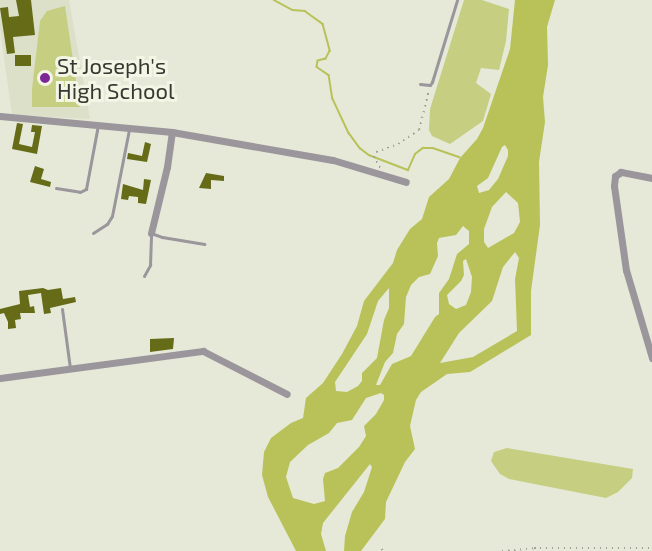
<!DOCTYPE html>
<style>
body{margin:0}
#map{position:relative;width:652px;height:551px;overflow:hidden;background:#e6e9d8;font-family:"Exo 2",sans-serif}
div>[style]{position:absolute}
.built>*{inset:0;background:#dce0c8}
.green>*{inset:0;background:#c6ce82}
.water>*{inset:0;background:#b8c259}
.stream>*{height:1.5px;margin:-0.75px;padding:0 0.75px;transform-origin:0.75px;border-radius:0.75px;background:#b8c259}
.building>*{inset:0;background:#656b17;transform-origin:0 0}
.path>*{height:1.5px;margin-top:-0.75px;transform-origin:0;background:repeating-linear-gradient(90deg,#9fa295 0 1.5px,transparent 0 6px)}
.service>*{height:3px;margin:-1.5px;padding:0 1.5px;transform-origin:1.5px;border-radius:1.5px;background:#9a969c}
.minor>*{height:7px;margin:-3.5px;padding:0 3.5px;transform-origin:3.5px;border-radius:3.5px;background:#9a969c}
.dots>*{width:16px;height:16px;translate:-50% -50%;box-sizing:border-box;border:3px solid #f3f6e5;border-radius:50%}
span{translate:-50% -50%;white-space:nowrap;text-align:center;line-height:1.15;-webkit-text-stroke:6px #f3f6e5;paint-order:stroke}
.poi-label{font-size:22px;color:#373832}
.left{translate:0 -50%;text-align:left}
</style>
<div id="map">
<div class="built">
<i style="clip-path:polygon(0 0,69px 0,90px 119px,12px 115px,0 29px)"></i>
</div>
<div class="green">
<i style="clip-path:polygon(464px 0,482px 0,509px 9px,506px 41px,499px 70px,481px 68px,476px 83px,491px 94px,483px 121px,450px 144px,432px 136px,429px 130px,430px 109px)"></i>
<i style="clip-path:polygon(65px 6px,80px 107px,32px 107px,32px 89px,40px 21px,47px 11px)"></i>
<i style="clip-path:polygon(507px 448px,633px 469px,632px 478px,618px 492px,606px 498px,509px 479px,500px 474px,491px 461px,494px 452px)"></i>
</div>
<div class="water">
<i style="clip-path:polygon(evenodd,515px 0,555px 0,547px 27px,548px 65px,543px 97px,545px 122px,539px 162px,540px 225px,531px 291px,531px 335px,480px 366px,470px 372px,447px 374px,421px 392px,416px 400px,410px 426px,415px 449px,405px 462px,386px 502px,385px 519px,361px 551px,344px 551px,345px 536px,352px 512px,364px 492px,372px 467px,370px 464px,323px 523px,321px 534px,326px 551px,296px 551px,268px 497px,262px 475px,264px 452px,271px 438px,291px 423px,303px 418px,306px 398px,323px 383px,342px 354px,357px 326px,364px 301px,393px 263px,397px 250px,410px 229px,422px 219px,429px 197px,449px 179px,460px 158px,477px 139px,483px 128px,510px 49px,515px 0,505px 145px,508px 150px,508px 156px,498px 179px,489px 190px,479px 193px,477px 186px,488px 178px,502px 147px,505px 145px,515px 0,506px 192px,518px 203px,520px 222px,514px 233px,488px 248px,484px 242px,484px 229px,492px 207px,506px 192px,515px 0,463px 226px,469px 231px,469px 244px,457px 254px,449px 279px,439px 293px,439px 314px,435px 317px,411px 356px,392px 364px,380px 385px,376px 385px,385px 362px,393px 353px,397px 334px,404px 324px,406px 297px,411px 285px,419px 277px,430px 274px,438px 256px,437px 243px,439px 238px,456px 235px,463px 226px,515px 0,515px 252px,519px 258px,515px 279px,517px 331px,473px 357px,440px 363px,459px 333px,492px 301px,503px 267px,515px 252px,515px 0,466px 259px,472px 277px,471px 292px,466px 305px,456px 309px,449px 304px,447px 295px,461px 281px,464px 275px,463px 261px,466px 259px,515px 0,389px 288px,389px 308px,384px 320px,377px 358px,362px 373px,362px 381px,358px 386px,347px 392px,336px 391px,335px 382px,367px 334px,378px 301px,389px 288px,515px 0,381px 393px,384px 395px,384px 400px,376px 414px,364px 426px,366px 436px,359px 447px,338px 468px,325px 473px,323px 479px,325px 501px,314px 504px,293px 498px,286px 477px,290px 462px,308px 445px,329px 433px,337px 423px,352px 420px,366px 398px,381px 393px)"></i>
</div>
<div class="stream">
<i style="left:274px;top:0;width:21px;rotate:28deg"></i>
<i style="left:293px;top:10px;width:12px;rotate:5deg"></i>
<i style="left:305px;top:11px;width:22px;rotate:36deg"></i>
<i style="left:323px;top:24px;width:28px;rotate:75deg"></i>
<i style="left:330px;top:51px;width:9px;rotate:117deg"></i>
<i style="left:326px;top:59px;width:8px;rotate:166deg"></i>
<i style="left:318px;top:61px;width:6px;rotate:99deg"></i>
<i style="left:317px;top:67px;width:14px;rotate:34deg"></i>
<i style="left:329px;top:75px;width:24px;rotate:81deg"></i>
<i style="left:333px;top:99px;width:38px;rotate:65deg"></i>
<i style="left:349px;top:133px;width:19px;rotate:54deg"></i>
<i style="left:360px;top:148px;width:11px;rotate:38deg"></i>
<i style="left:369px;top:155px;width:42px;rotate:21deg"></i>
<i style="left:408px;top:170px;width:17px;rotate:-66deg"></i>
<i style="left:415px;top:154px;width:10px;rotate:-37deg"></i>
<i style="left:423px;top:148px;width:10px"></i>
<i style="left:433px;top:148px;width:28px;rotate:19deg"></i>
</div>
<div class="building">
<i style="clip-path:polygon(16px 0,31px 0,35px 35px,13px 37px,15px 53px,7px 54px,0 8px,8px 7px,9px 17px,19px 16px)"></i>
<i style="left:15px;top:55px;width:16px;height:11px"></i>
<i style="clip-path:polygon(17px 123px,23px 124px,19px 144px,32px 147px,35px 132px,31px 132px,32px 125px,42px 126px,37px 154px,12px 149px)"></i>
<i style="clip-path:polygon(145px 142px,151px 144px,147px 162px,127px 159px,128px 153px,142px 156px)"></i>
<i style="clip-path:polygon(35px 166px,44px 169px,41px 179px,51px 182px,50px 187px,30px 182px)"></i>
<i style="clip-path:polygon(206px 173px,224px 176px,224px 181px,211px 180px,211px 189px,199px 188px)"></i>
<i style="clip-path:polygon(144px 179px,151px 180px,146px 204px,138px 203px,138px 197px,129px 196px,128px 200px,121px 199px,123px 184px,143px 190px)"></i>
<i style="clip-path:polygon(43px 288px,48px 290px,61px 288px,63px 299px,75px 297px,76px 302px,50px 308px,51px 313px,44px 314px,41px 293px,28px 295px,30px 307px,34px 306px,35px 313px,20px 313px,21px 319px,15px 320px,16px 328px,8px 329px,8px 322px,4px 313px,0 314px,0 309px,20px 304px,19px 291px)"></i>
<i style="clip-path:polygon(174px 338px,173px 349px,150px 352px,150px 339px)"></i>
</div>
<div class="path">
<i style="left:380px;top:168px;width:12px;rotate:-121deg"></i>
<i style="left:374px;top:158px;width:6px;rotate:-72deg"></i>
<i style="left:376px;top:152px;width:23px;rotate:-20deg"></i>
<i style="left:398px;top:144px;width:25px;rotate:-34deg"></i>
<i style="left:419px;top:130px;width:42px;rotate:-76.3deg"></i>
<i style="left:382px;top:549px;width:2px;rotate:63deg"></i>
<i style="left:502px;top:551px;width:32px;rotate:-5deg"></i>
<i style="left:534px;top:548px;width:118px"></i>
</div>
<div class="service">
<i style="left:420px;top:84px;width:10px;rotate:6deg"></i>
<i style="left:430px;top:85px;width:4px;rotate:-56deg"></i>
<i style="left:432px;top:82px;width:86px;rotate:-73deg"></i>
<i style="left:56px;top:188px;width:24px;rotate:9deg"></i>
<i style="left:80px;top:192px;width:7px;rotate:-27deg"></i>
<i style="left:86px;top:189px;width:65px;rotate:-79.4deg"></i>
<i style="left:93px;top:233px;width:17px;rotate:-33deg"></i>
<i style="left:107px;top:224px;width:9px;rotate:-58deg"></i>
<i style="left:112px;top:216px;width:89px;rotate:-78.9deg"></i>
<i style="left:144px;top:276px;width:13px;rotate:-61deg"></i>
<i style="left:150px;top:265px;width:32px;rotate:-88deg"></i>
<i style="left:151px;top:233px;width:12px;rotate:20deg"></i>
<i style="left:162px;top:237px;width:43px;rotate:9.5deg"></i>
<i style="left:62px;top:309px;width:60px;rotate:82.3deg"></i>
</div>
<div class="minor">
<i style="left:0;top:116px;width:173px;rotate:5.3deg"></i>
<i style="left:172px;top:132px;width:163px;rotate:9.9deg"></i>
<i style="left:333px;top:160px;width:76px;rotate:16.8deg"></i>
<i style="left:652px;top:178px;width:32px;rotate:-169deg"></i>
<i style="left:621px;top:172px;width:7px;rotate:146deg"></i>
<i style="left:615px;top:176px;width:10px;rotate:96deg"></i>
<i style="left:614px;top:186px;width:85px;rotate:81.9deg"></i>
<i style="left:626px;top:270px;width:92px;rotate:73.5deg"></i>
<i style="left:151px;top:233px;width:68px;rotate:-76.4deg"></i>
<i style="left:167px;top:167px;width:35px;rotate:-82deg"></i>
<i style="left:0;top:378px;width:205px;rotate:-7.6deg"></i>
<i style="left:203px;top:351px;width:94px;rotate:27.1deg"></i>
</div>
<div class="dots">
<i style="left:45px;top:78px;background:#7d2695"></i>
</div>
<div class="poi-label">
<span class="left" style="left:57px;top:78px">St Joseph's<br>High School</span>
</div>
</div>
